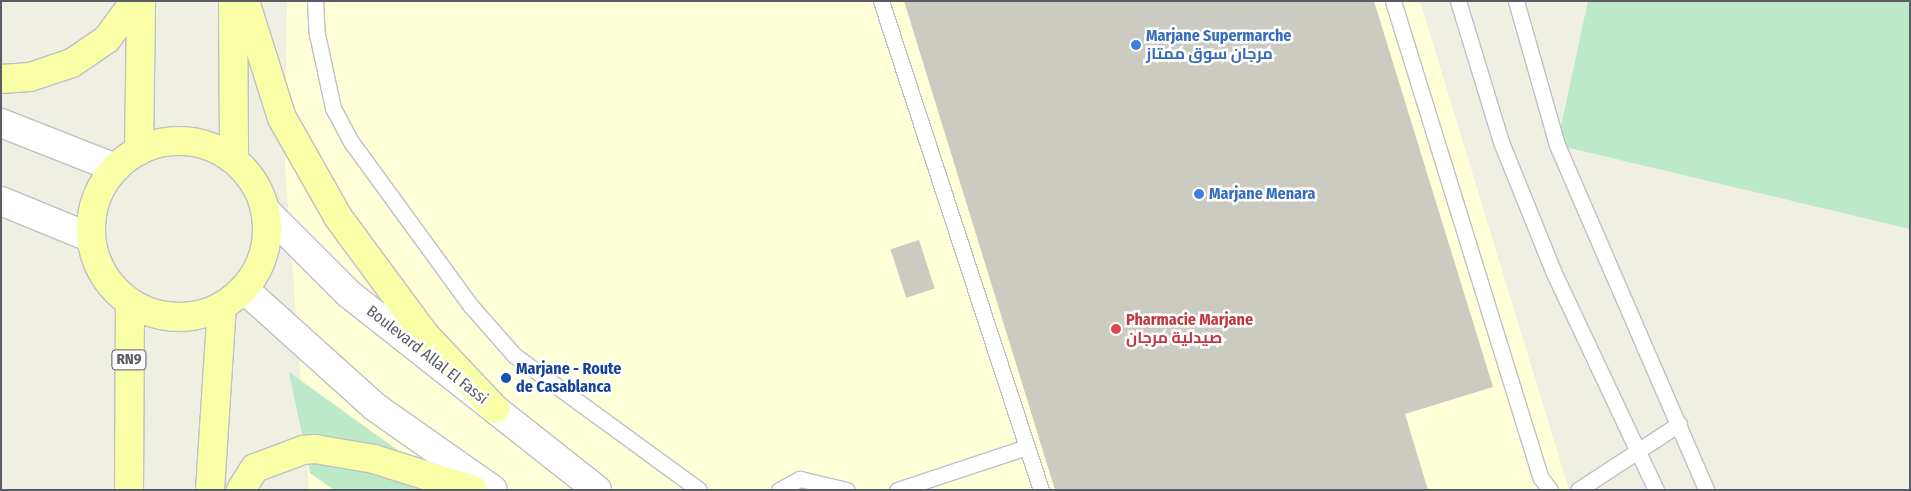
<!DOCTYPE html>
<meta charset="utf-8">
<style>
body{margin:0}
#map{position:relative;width:1911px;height:491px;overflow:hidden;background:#efefe2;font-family:"Fira Sans Condensed",Cairo,sans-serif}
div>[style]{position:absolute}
.commercial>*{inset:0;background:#ffffd7}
.green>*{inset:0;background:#bce9c7}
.building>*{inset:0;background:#cccbc1;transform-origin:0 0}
.roads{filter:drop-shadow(1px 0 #bfc0c7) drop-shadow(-1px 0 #bfc0c7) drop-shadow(0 1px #bfc0c7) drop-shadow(0 -1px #bfc0c7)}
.service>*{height:15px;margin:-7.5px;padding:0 7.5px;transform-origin:7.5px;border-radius:7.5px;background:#fff}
.secondary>*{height:28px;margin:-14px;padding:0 14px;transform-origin:14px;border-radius:14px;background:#fff}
.primary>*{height:28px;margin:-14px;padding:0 14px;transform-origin:14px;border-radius:14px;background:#f8ffa7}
.primary>.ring{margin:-14px;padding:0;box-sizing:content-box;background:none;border:28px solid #f8ffa7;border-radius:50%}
.dots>*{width:14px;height:14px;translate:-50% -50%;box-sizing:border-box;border:2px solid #fff;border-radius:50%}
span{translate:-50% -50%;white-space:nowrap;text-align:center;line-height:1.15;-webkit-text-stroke:5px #fff;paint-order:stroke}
.shield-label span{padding:1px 4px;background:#fff;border:1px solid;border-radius:4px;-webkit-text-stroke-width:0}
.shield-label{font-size:15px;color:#5a5c65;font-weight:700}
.shop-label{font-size:16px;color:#366cbe;font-weight:700}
.left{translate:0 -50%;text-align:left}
.health-label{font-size:16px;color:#be3a42;font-weight:700}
.street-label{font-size:16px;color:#5a5c65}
.transit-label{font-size:16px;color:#164399;font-weight:700}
.frame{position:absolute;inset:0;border:2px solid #5a5c65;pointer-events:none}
</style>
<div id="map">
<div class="commercial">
<i style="clip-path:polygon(287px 1px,1420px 1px,1569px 490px,309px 490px,285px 165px)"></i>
</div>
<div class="green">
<i style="clip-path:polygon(1588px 1px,1910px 1px,1910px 229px,1557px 145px)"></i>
<i style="clip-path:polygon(289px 372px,453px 490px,334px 490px,310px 473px)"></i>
</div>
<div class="building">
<i style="clip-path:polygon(904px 1px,1374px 1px,1493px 387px,1405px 414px,1428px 490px,1055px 490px)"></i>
<i style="left:919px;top:240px;width:51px;height:30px;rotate:72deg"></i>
</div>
<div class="roads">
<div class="service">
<i style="left:315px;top:1px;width:33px;rotate:87deg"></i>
<i style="left:317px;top:34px;width:76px;rotate:77.8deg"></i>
<i style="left:333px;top:108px;width:40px;rotate:62deg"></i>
<i style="left:352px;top:143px;width:202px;rotate:53.9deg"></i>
<i style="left:471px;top:306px;width:65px;rotate:48.7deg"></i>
<i style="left:514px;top:355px;width:229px;rotate:36.1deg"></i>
<i style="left:881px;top:1px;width:515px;rotate:71.88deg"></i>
<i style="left:1393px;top:1px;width:499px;rotate:72.8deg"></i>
<i style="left:1541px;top:478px;width:15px;rotate:53deg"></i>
<i style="left:1458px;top:1px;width:147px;rotate:73deg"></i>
<i style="left:1501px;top:142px;width:139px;rotate:68deg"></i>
<i style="left:1553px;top:271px;width:242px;rotate:64.8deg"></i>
<i style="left:1516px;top:1px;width:150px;rotate:74.1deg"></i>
<i style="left:1557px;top:145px;width:376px;rotate:66.6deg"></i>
<i style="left:779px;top:490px;width:24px;rotate:-28deg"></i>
<i style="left:800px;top:479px;width:48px;rotate:13.2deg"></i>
<i style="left:897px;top:490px;width:137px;rotate:-18.3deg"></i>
<i style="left:1578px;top:490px;width:121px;rotate:-33.2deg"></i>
</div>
<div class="secondary">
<i style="left:1px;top:123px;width:123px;rotate:21.5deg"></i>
<i style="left:1px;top:201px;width:97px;rotate:22.3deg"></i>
<i style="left:266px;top:211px;width:117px;rotate:45deg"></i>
<i style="left:349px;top:294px;width:316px;rotate:38.3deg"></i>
<i style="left:244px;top:289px;width:176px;rotate:42deg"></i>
<i style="left:375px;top:407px;width:144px;rotate:35.1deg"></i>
</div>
<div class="primary">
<i style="left:233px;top:1px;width:158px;rotate:89.6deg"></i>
<i style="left:245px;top:1px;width:123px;rotate:72.5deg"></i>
<i style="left:282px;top:118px;width:114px;rotate:60.5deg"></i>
<i style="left:338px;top:217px;width:147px;rotate:53.6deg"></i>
<i style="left:425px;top:335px;width:102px;rotate:46.6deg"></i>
<i style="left:1px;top:79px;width:29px;rotate:-4deg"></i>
<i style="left:30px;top:77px;width:44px;rotate:-18.4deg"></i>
<i style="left:72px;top:63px;width:42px;rotate:-34.4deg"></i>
<i style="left:107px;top:39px;width:47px;rotate:-53.6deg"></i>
<i class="ring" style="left:91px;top:141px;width:148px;height:148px"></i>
<i style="left:139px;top:151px;width:150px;rotate:-89.2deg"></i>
<i style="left:129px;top:490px;width:187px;rotate:-89.7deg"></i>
<i style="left:210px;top:490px;width:184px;rotate:-86.3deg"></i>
<i style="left:241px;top:490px;width:26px;rotate:-58deg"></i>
<i style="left:255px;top:468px;width:51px;rotate:-20.6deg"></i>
<i style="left:303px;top:450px;width:12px;rotate:-5deg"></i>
<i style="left:315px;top:449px;width:60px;rotate:9.6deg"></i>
<i style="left:374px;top:459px;width:104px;rotate:17.4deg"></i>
</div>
</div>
<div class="dots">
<i style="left:1136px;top:45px;background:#3f7fe0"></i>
<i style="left:1199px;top:194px;background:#3f7fe0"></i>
<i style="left:1116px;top:329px;background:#e0444e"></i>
<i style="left:506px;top:378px;background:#1a4fb4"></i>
</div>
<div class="shield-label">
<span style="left:129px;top:360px">RN9</span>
</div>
<div class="shop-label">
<span class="left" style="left:1146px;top:45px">Marjane Supermarche<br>مرجان سوق ممتاز</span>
<span class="left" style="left:1209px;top:194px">Marjane Menara</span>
</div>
<div class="health-label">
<span class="left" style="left:1126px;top:329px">Pharmacie Marjane<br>صيدلية مرجان</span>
</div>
<div class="street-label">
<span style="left:427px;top:355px;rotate:38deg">Boulevard Allal El Fassi</span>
</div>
<div class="transit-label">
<span class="left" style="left:516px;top:378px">Marjane - Route<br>de Casablanca</span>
</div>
<div class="frame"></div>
</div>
